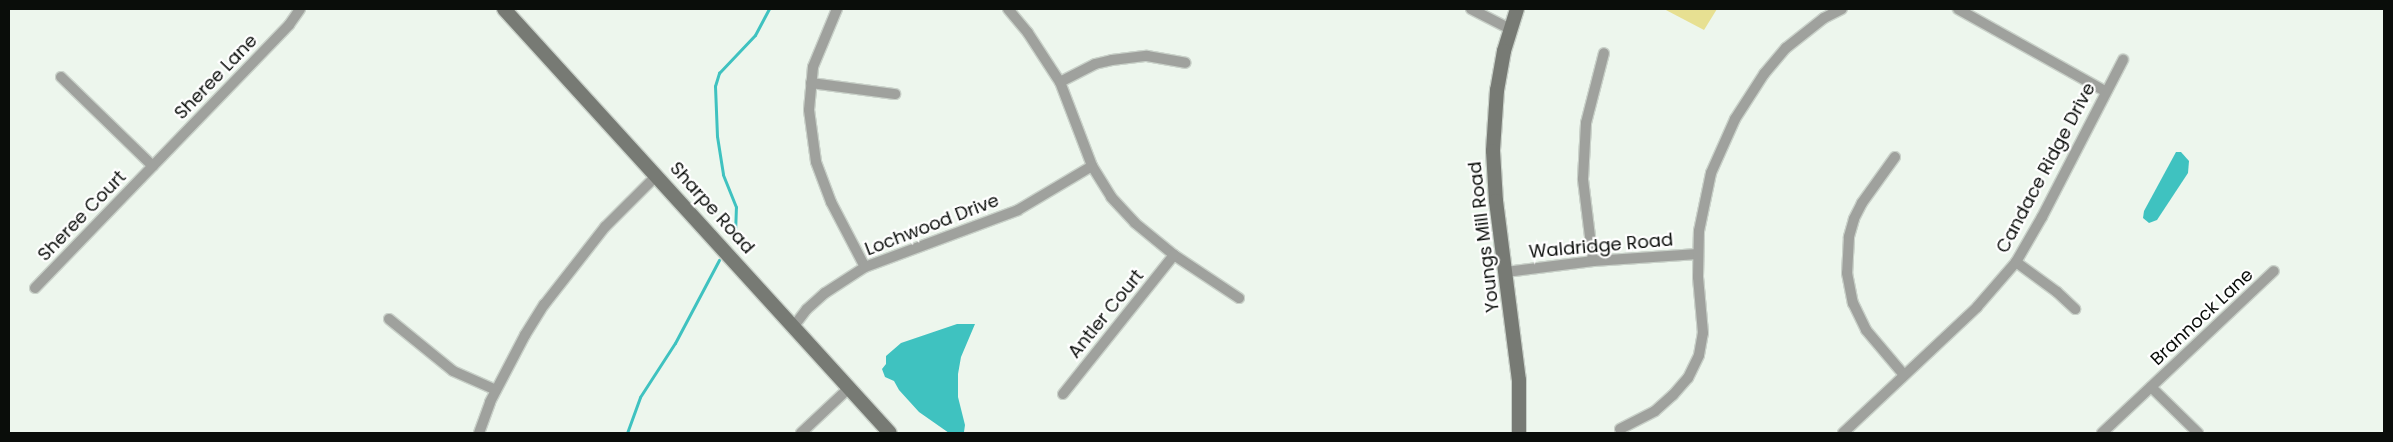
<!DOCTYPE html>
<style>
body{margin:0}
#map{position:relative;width:2393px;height:442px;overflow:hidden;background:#edf6ed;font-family:Poppins,sans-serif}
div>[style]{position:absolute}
.green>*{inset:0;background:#e7e092}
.water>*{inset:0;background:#3fc2c0}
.stream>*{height:3px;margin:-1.5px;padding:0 1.5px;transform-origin:1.5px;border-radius:1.5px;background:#3fc2c0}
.roads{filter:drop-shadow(1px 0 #c9d1c9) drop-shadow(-1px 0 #c9d1c9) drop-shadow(0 1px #c9d1c9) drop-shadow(0 -1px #c9d1c9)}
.street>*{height:10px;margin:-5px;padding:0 5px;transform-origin:5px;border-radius:5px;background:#9fa19d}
.secondary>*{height:14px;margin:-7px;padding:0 7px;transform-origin:7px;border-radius:7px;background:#777a74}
span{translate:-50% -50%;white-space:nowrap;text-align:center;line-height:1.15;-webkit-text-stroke:4.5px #fff;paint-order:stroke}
.street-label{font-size:18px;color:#0a0d0a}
.frame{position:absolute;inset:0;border:10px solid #0a0d0a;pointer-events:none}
</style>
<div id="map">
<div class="green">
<i style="clip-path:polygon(1664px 9px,1717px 9px,1704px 30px)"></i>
</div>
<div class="water">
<i style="clip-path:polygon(2176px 152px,2181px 152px,2189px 161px,2188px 173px,2157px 220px,2149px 223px,2143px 218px,2144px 211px)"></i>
<i style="clip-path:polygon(957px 324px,975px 324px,961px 357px,958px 374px,958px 397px,965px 425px,964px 432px,949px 433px,919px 412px,899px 390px,894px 381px,885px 377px,882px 369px,886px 364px,886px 356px,901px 343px)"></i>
</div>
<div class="stream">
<i style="left:735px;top:234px;width:27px;rotate:-88deg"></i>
<i style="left:736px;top:207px;width:35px;rotate:-112deg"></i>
<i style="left:723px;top:174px;width:38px;rotate:-99deg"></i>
<i style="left:717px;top:136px;width:50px;rotate:-92.3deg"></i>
<i style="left:715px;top:86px;width:14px;rotate:-73deg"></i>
<i style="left:719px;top:73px;width:52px;rotate:-46.5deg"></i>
<i style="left:755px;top:35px;width:30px;rotate:-62deg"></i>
<i style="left:627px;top:433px;width:38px;rotate:-70deg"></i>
<i style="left:640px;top:397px;width:64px;rotate:-57.1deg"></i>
<i style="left:675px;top:343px;width:94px;rotate:-62.1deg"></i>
</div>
<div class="roads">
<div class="street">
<i style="left:837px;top:9px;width:63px;rotate:112.5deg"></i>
<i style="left:813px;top:67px;width:43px;rotate:95.3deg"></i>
<i style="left:809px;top:110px;width:52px;rotate:82.3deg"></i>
<i style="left:816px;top:162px;width:43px;rotate:69.4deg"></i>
<i style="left:831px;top:202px;width:73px;rotate:62.4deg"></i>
<i style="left:1008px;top:9px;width:31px;rotate:50deg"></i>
<i style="left:1028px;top:33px;width:59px;rotate:56.9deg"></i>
<i style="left:1060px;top:82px;width:90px;rotate:69.1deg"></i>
<i style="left:1092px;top:166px;width:36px;rotate:58deg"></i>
<i style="left:1111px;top:197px;width:35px;rotate:47deg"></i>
<i style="left:1135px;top:223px;width:50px;rotate:39.4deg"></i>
<i style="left:1174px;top:255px;width:78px;rotate:33.5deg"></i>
<i style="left:1471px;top:9px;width:44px;rotate:27.1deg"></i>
<i style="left:1958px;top:9px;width:168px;rotate:29.2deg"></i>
<i style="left:61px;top:77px;width:128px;rotate:44.1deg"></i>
<i style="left:1060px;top:82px;width:39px;rotate:-27deg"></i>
<i style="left:1095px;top:64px;width:17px;rotate:-13deg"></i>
<i style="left:1112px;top:60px;width:35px;rotate:-7deg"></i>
<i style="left:1147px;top:56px;width:39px;rotate:10deg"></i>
<i style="left:811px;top:83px;width:85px;rotate:7.5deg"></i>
<i style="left:1895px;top:157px;width:57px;rotate:125.7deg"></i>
<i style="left:1862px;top:203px;width:18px;rotate:117deg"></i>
<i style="left:1854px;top:219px;width:19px;rotate:106deg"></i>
<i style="left:1849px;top:237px;width:36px;rotate:93deg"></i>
<i style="left:1847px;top:273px;width:31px;rotate:79deg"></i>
<i style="left:1853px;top:303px;width:30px;rotate:64deg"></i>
<i style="left:1866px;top:330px;width:59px;rotate:49.8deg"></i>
<i style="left:1593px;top:261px;width:83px;rotate:-97deg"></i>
<i style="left:1583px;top:179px;width:56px;rotate:-86.9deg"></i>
<i style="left:1586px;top:123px;width:72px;rotate:-75.6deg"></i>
<i style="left:2016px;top:262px;width:51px;rotate:36.2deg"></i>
<i style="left:2057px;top:292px;width:25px;rotate:43deg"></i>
<i style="left:1506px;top:272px;width:88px;rotate:-7.2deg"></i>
<i style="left:1593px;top:261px;width:105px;rotate:-3.8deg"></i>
<i style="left:35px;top:288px;width:366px;rotate:-46deg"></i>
<i style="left:289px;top:25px;width:19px;rotate:-55deg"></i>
<i style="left:389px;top:319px;width:82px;rotate:39.1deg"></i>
<i style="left:453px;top:371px;width:47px;rotate:23.8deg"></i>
<i style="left:794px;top:326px;width:21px;rotate:-53deg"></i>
<i style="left:807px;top:309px;width:24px;rotate:-42deg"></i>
<i style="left:825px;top:293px;width:48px;rotate:-33deg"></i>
<i style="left:865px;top:267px;width:163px;rotate:-20.4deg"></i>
<i style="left:1018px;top:210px;width:86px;rotate:-30.7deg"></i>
<i style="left:2151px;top:387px;width:66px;rotate:44.4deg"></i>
<i style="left:1063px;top:394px;width:178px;rotate:-51.4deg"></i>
<i style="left:1620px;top:429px;width:39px;rotate:-27deg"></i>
<i style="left:1655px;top:411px;width:24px;rotate:-42deg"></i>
<i style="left:1673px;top:395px;width:23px;rotate:-49deg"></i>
<i style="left:1688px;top:378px;width:25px;rotate:-64deg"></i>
<i style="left:1699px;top:355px;width:22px;rotate:-80deg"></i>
<i style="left:1703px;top:333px;width:56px;rotate:-95.1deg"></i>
<i style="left:1698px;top:277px;width:46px;rotate:-88.8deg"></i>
<i style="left:1699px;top:231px;width:59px;rotate:-78.3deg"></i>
<i style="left:1711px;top:173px;width:59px;rotate:-66deg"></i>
<i style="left:1735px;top:119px;width:54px;rotate:-57.2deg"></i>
<i style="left:1764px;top:74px;width:34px;rotate:-50deg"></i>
<i style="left:1786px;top:48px;width:48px;rotate:-38.3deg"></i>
<i style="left:1824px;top:18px;width:20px;rotate:-27deg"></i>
<i style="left:479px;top:433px;width:33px;rotate:-70deg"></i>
<i style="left:490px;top:402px;width:76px;rotate:-62.4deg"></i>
<i style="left:525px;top:335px;width:36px;rotate:-58deg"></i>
<i style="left:544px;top:305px;width:99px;rotate:-52deg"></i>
<i style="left:605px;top:227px;width:74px;rotate:-45deg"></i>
<i style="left:801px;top:433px;width:66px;rotate:-43.2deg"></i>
<i style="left:1843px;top:433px;width:184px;rotate:-43.2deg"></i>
<i style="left:1977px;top:307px;width:60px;rotate:-49.1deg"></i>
<i style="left:2016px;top:262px;width:52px;rotate:-60deg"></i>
<i style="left:2042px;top:217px;width:177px;rotate:-62.7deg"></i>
<i style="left:2102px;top:433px;width:236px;rotate:-43.3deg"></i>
</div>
<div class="secondary">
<i style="left:504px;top:9px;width:573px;rotate:47.69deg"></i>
<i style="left:1517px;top:9px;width:44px;rotate:107.2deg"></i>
<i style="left:1504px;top:51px;width:40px;rotate:100deg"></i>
<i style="left:1497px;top:90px;width:61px;rotate:93.8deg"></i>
<i style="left:1493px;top:151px;width:50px;rotate:86.6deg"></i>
<i style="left:1496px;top:201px;width:180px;rotate:82.7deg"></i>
<i style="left:1519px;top:380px;width:53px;rotate:90deg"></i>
</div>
</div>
<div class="street-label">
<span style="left:216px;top:77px;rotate:-46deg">Sheree Lane</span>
<span style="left:2046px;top:168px;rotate:-62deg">Candace Ridge Drive</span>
<span style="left:712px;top:208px;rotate:48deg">Sharpe Road</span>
<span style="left:82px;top:216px;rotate:-46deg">Sheree Court</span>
<span style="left:932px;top:225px;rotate:-21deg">Lochwood Drive</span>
<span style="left:1484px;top:237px;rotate:-97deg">Youngs Mill Road</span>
<span style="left:1601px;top:246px;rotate:-5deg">Waldridge Road</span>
<span style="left:1106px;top:314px;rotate:-51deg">Antler Court</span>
<span style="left:2202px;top:317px;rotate:-43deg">Brannock Lane</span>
</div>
<div class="frame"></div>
</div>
